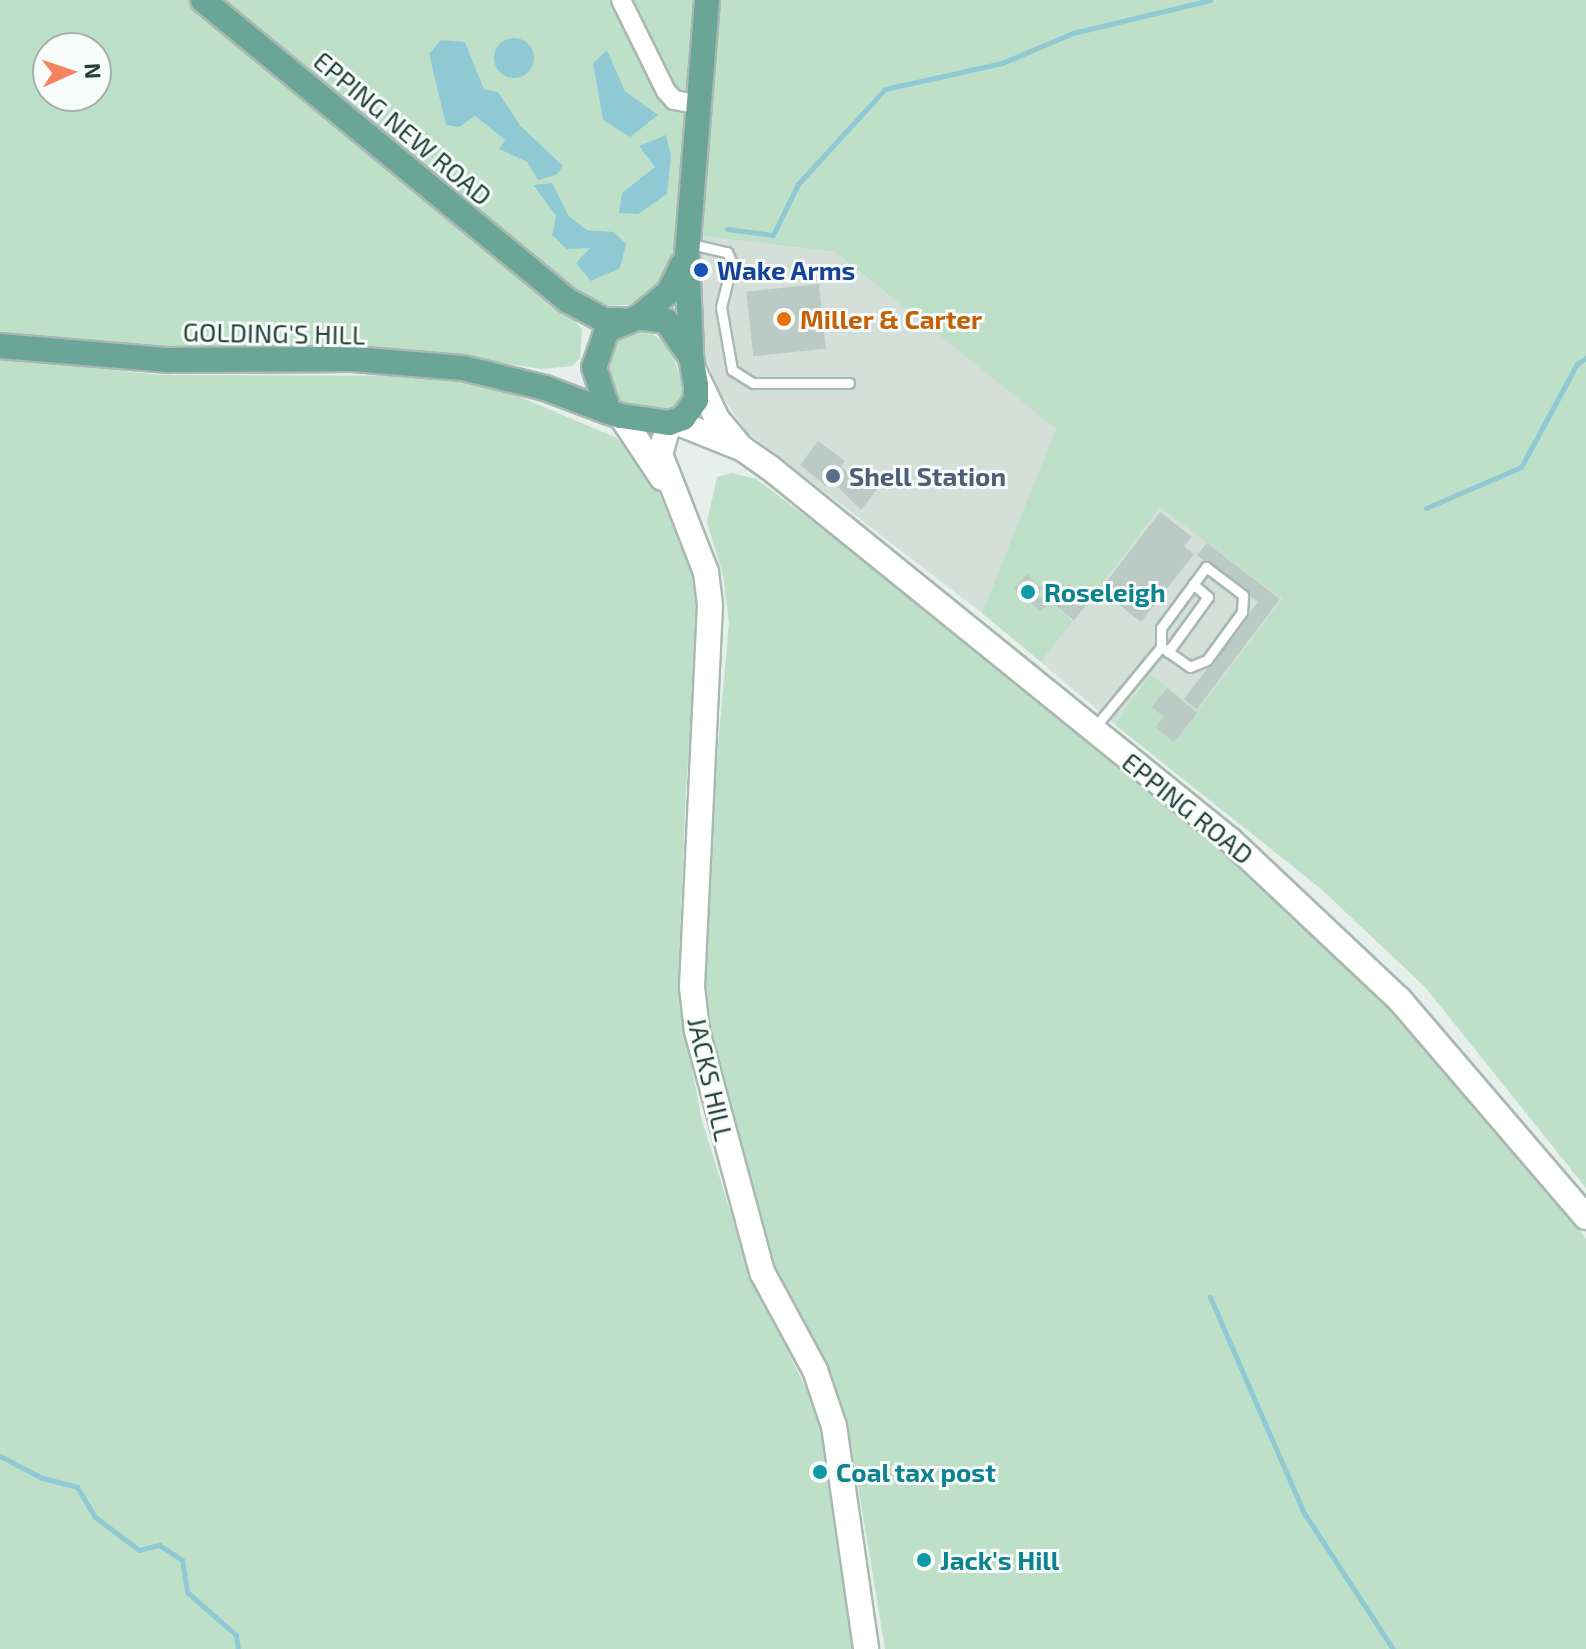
<!DOCTYPE html>
<style>
body{margin:0}
#map{position:relative;width:1586px;height:1649px;overflow:hidden;background:#e6efeb;font-family:"Exo 2",sans-serif}
div>[style]{position:absolute}
.built>*{inset:0;background:#d4dfda}
.green>*{inset:0;background:#bfe0c8}
.water>*{inset:0;background:#8ec9d4}
.round{border-radius:50%}
.stream>*{height:5px;margin:-2.5px;padding:0 2.5px;transform-origin:2.5px;border-radius:2.5px;background:#8ec9d4}
.building>*{inset:0;background:#bbcac4;transform-origin:0 0}
.roads{filter:drop-shadow(2px 0 #a8b8b2) drop-shadow(-2px 0 #a8b8b2) drop-shadow(0 2px #a8b8b2) drop-shadow(0 -2px #a8b8b2)}
.lane>*{height:9px;margin:-4.5px;padding:0 4.5px;transform-origin:4.5px;border-radius:4.5px;background:#fff}
.street>*{height:18px;margin:-9px;padding:0 9px;transform-origin:9px;border-radius:9px;background:#fff}
.secondary>*{height:24px;margin:-12px;padding:0 12px;transform-origin:12px;border-radius:12px;background:#fff}
.primary>*{height:24px;margin:-12px;padding:0 12px;transform-origin:12px;border-radius:12px;background:#6aa596}
.dots>*{width:22px;height:22px;translate:-50% -50%;box-sizing:border-box;border:4px solid #f7fbf9;border-radius:50%}
span{translate:-50% -50%;white-space:nowrap;text-align:center;line-height:1.15;-webkit-text-stroke:6px #f7fbf9;paint-order:stroke}
.street-label{font-size:26px;color:#24423a}
.transit-label{font-size:26px;color:#164399;font-weight:700}
.left{translate:0 -50%;text-align:left}
.food-label{font-size:26px;color:#c56008;font-weight:700}
.service-label{font-size:26px;color:#4e5e75;font-weight:700}
.culture-label{font-size:26px;color:#0d838f;font-weight:700}
.north{position:absolute;left:32px;top:32px;width:80px;height:80px;box-sizing:border-box;background:#f7fbf9;border:2px solid #a3b1ad;border-radius:50%;rotate:87deg;font-size:22px;font-weight:700;line-height:32px;text-align:center;color:#24423a}
.north::after{content:'';display:block;margin:auto;width:28px;height:36px;background:#f4845f;clip-path:polygon(50% 0,100% 100%,50% 72%,0 100%)}
</style>
<div id="map">
<div class="built">
<i style="clip-path:polygon(703px 236px,835px 252px,1057px 429px,982px 613px,747px 432px,721px 395px,703px 350px,697px 294px)"></i>
<i style="clip-path:polygon(1160px 506px,1282px 599px,1198px 710px,1150px 674px,1114px 724px,1041px 662px)"></i>
</div>
<div class="green">
<i style="clip-path:polygon(evenodd,0 0,189px 0,572px 317px,582px 330px,580px 358px,572px 366px,541px 369px,446px 354px,258px 353px,0 340px,0 0,48px 48px,96px 48px,96px 96px,48px 96px,48px 48px)"></i>
<i style="clip-path:polygon(evenodd,225px 0,700px 0,678px 263px,648px 304px,605px 306px,585px 297px,225px 0,465px 42px,484px 89px,498px 92px,520px 125px,563px 166px,538px 180px,527px 162px,499px 149px,505px 140px,475px 116px,446px 125px,429px 54px,465px 42px,225px 0,607px 50px,625px 91px,657px 115px,603px 120px,593px 63px,607px 50px,225px 0,552px 183px,569px 216px,587px 230px,605px 232px,591px 281px,591px 248px,552px 235px,556px 216px,533px 186px,552px 183px)"></i>
<i style="clip-path:polygon(717px 0,1586px 0,1586px 1188px,1425px 987px,1320px 888px,1114px 724px,1150px 674px,1198px 710px,1282px 599px,1160px 507px,1090px 600px,1070px 584px,1054px 604px,1073px 621px,1041px 662px,982px 613px,1056px 429px,835px 252px,703px 236px)"></i>
<i style="clip-path:polygon(629px 331px,650px 332px,669px 345px,685px 390px,677px 410px,668px 415px,622px 411px,601px 390px,607px 337px)"></i>
<i style="clip-path:polygon(0 358px,161px 375px,470px 376px,617px 438px,651px 474px,696px 582px,699px 624px,686px 788px,678px 990px,686px 1037px,702px 1121px,749px 1271px,811px 1399px,829px 1463px,856px 1649px,0 1649px)"></i>
<i style="clip-path:polygon(732px 473px,756px 479px,989px 653px,1303px 913px,1519px 1142px,1586px 1239px,1586px 1649px,885px 1649px,847px 1420px,829px 1371px,770px 1261px,713px 1046px,704px 970px,706px 882px,729px 623px,723px 575px,707px 522px,717px 477px)"></i>
</div>
<div class="water">
<i class="round" style="left:494px;top:38px;width:40px;height:40px"></i>
<i style="clip-path:polygon(441px 40px,465px 42px,484px 89px,498px 92px,520px 125px,563px 166px,556px 175px,538px 180px,527px 162px,499px 149px,505px 140px,475px 116px,459px 127px,446px 125px,429px 54px)"></i>
<i style="clip-path:polygon(607px 50px,625px 91px,658px 115px,630px 137px,603px 120px,593px 63px)"></i>
<i style="clip-path:polygon(666px 135px,671px 155px,667px 194px,638px 214px,619px 213px,622px 193px,655px 167px,639px 146px)"></i>
<i style="clip-path:polygon(552px 183px,569px 216px,587px 230px,614px 232px,626px 244px,620px 268px,591px 281px,576px 263px,590px 248px,567px 249px,552px 235px,556px 216px,533px 185px)"></i>
</div>
<div class="stream">
<i style="left:727px;top:229px;width:46px;rotate:7.4deg"></i>
<i style="left:773px;top:235px;width:57px;rotate:-63.9deg"></i>
<i style="left:798px;top:184px;width:129px;rotate:-47.5deg"></i>
<i style="left:885px;top:89px;width:120px;rotate:-12.5deg"></i>
<i style="left:1002px;top:63px;width:77px;rotate:-22.9deg"></i>
<i style="left:1073px;top:33px;width:141px;rotate:-13.5deg"></i>
<i style="left:1426px;top:508px;width:103px;rotate:-23.3deg"></i>
<i style="left:1521px;top:467px;width:117px;rotate:-61.5deg"></i>
<i style="left:1577px;top:364px;width:11px;rotate:-34deg"></i>
<i style="left:1210px;top:1297px;width:236px;rotate:66.5deg"></i>
<i style="left:1304px;top:1513px;width:163px;rotate:56.8deg"></i>
<i style="left:0;top:1456px;width:47px;rotate:27.6deg"></i>
<i style="left:42px;top:1478px;width:36px;rotate:14deg"></i>
<i style="left:77px;top:1487px;width:35px;rotate:59deg"></i>
<i style="left:95px;top:1517px;width:55px;rotate:36.9deg"></i>
<i style="left:139px;top:1550px;width:21px;rotate:-14deg"></i>
<i style="left:159px;top:1545px;width:27px;rotate:33deg"></i>
<i style="left:182px;top:1560px;width:32px;rotate:81deg"></i>
<i style="left:187px;top:1592px;width:65px;rotate:41.3deg"></i>
<i style="left:236px;top:1635px;width:14px;rotate:82deg"></i>
</div>
<div class="building">
<i style="left:819px;top:284px;width:65px;height:73px;rotate:84deg"></i>
<i style="clip-path:polygon(818px 441px,845px 461px,841px 467px,860px 482px,868px 472px,882px 483px,861px 510px,831px 480px,826px 486px,800px 465px)"></i>
<i style="clip-path:polygon(1160px 512px,1192px 537px,1184px 546px,1194px 554px,1141px 622px,1100px 590px)"></i>
<i style="clip-path:polygon(1207px 543px,1280px 599px,1197px 709px,1184px 699px,1258px 602px,1197px 555px)"></i>
<i style="clip-path:polygon(1027px 574px,1042px 588px,1037px 595px,1047px 604px,1041px 612px,1014px 589px)"></i>
<i style="left:1070px;top:584px;width:26px;height:26px;rotate:39deg"></i>
<i style="clip-path:polygon(1167px 688px,1197px 713px,1174px 742px,1155px 727px,1164px 717px,1152px 707px)"></i>
</div>
<div class="roads">
<div class="lane">
<i style="left:691px;top:244px;width:37px;rotate:13deg"></i>
<i style="left:727px;top:252px;width:12px;rotate:66deg"></i>
<i style="left:732px;top:263px;width:45px;rotate:104deg"></i>
<i style="left:721px;top:307px;width:64px;rotate:80.1deg"></i>
<i style="left:732px;top:370px;width:25px;rotate:32deg"></i>
<i style="left:753px;top:383px;width:96px"></i>
<i style="left:1168px;top:652px;width:68px;rotate:-54deg"></i>
<i style="left:1208px;top:597px;width:20px;rotate:-139deg"></i>
<i style="left:1095px;top:727px;width:104px;rotate:-50.5deg"></i>
<i style="left:1161px;top:647px;width:19px;rotate:-90deg"></i>
<i style="left:1161px;top:628px;width:76px;rotate:-53.6deg"></i>
<i style="left:1206px;top:567px;width:46px;rotate:37.1deg"></i>
<i style="left:1243px;top:595px;width:17px;rotate:93deg"></i>
<i style="left:1242px;top:612px;width:59px;rotate:126.1deg"></i>
<i style="left:1207px;top:660px;width:18px;rotate:158deg"></i>
<i style="left:1190px;top:667px;width:35px;rotate:-145deg"></i>
</div>
<div class="street">
<i style="left:621px;top:0;width:102px;rotate:63.7deg"></i>
<i style="left:666px;top:91px;width:12px;rotate:48deg"></i>
<i style="left:674px;top:100px;width:22px;rotate:10deg"></i>
</div>
<div class="secondary">
<i style="left:695px;top:373px;width:51px;rotate:64.4deg"></i>
<i style="left:717px;top:419px;width:33px;rotate:50deg"></i>
<i style="left:621px;top:416px;width:74px;rotate:56.5deg"></i>
<i style="left:676px;top:422px;width:72px;rotate:21.9deg"></i>
<i style="left:743px;top:449px;width:32px;rotate:35deg"></i>
<i style="left:769px;top:467px;width:593px;rotate:38.98deg"></i>
<i style="left:1230px;top:840px;width:232px;rotate:43.3deg"></i>
<i style="left:1399px;top:999px;width:287px;rotate:49.4deg"></i>
<i style="left:669px;top:423px;width:32px;rotate:106deg"></i>
<i style="left:660px;top:454px;width:127px;rotate:68.7deg"></i>
<i style="left:706px;top:572px;width:33px;rotate:83deg"></i>
<i style="left:710px;top:605px;width:382px;rotate:92.7deg"></i>
<i style="left:692px;top:987px;width:44px;rotate:83.5deg"></i>
<i style="left:697px;top:1031px;width:250px;rotate:74.9deg"></i>
<i style="left:762px;top:1272px;width:111px;rotate:61.6deg"></i>
<i style="left:815px;top:1370px;width:59px;rotate:71.3deg"></i>
<i style="left:834px;top:1426px;width:225px;rotate:81.8deg"></i>
</div>
<div class="primary">
<i style="left:203px;top:0;width:472px;rotate:39.5deg"></i>
<i style="left:567px;top:300px;width:42px;rotate:28.4deg"></i>
<i style="left:604px;top:320px;width:17px"></i>
<i style="left:639px;top:317px;width:39px;rotate:-40deg"></i>
<i style="left:669px;top:292px;width:30px;rotate:-64deg"></i>
<i style="left:0;top:346px;width:169px;rotate:4.8deg"></i>
<i style="left:168px;top:360px;width:185px;rotate:-0.3deg"></i>
<i style="left:353px;top:359px;width:110px;rotate:4.7deg"></i>
<i style="left:463px;top:368px;width:84px;rotate:13.7deg"></i>
<i style="left:545px;top:388px;width:68px;rotate:20.6deg"></i>
<i style="left:609px;top:412px;width:13px;rotate:18deg"></i>
<i style="left:621px;top:416px;width:49px;rotate:8.3deg"></i>
<i style="left:669px;top:423px;width:15px;rotate:-20deg"></i>
<i style="left:683px;top:418px;width:22px;rotate:-54deg"></i>
<i style="left:696px;top:400px;width:15px;rotate:-90deg"></i>
<i style="left:696px;top:385px;width:28px;rotate:-100deg"></i>
<i style="left:691px;top:357px;width:44px;rotate:-124.8deg"></i>
<i style="left:666px;top:321px;width:27px;rotate:-172deg"></i>
<i style="left:639px;top:317px;width:35px;rotate:158deg"></i>
<i style="left:607px;top:330px;width:39px;rotate:109deg"></i>
<i style="left:594px;top:367px;width:47px;rotate:71.6deg"></i>
<i style="left:691px;top:350px;width:95px;rotate:-92.4deg"></i>
<i style="left:687px;top:255px;width:256px;rotate:-85.5deg"></i>
</div>
</div>
<div class="dots">
<i style="left:701px;top:270px;background:#1a4fb4"></i>
<i style="left:784px;top:319px;background:#e8710a"></i>
<i style="left:833px;top:476px;background:#5c6f8a"></i>
<i style="left:1028px;top:592px;background:#0f9aa8"></i>
<i style="left:820px;top:1472px;background:#0f9aa8"></i>
<i style="left:924px;top:1560px;background:#0f9aa8"></i>
</div>
<div class="street-label">
<span style="left:403px;top:128px;rotate:40deg">EPPING NEW ROAD</span>
<span style="left:274px;top:333px;rotate:1deg">GOLDING'S HILL</span>
<span style="left:1188px;top:808px;rotate:39deg">EPPING ROAD</span>
<span style="left:711px;top:1079px;rotate:77deg">JACKS HILL</span>
</div>
<div class="transit-label">
<span class="left" style="left:717px;top:270px">Wake Arms</span>
</div>
<div class="food-label">
<span class="left" style="left:800px;top:319px">Miller &amp; Carter</span>
</div>
<div class="service-label">
<span class="left" style="left:849px;top:476px">Shell Station</span>
</div>
<div class="culture-label">
<span class="left" style="left:1044px;top:592px">Roseleigh</span>
<span class="left" style="left:836px;top:1472px">Coal tax post</span>
<span class="left" style="left:940px;top:1560px">Jack's Hill</span>
</div>
<div class="north">N</div>
</div>
